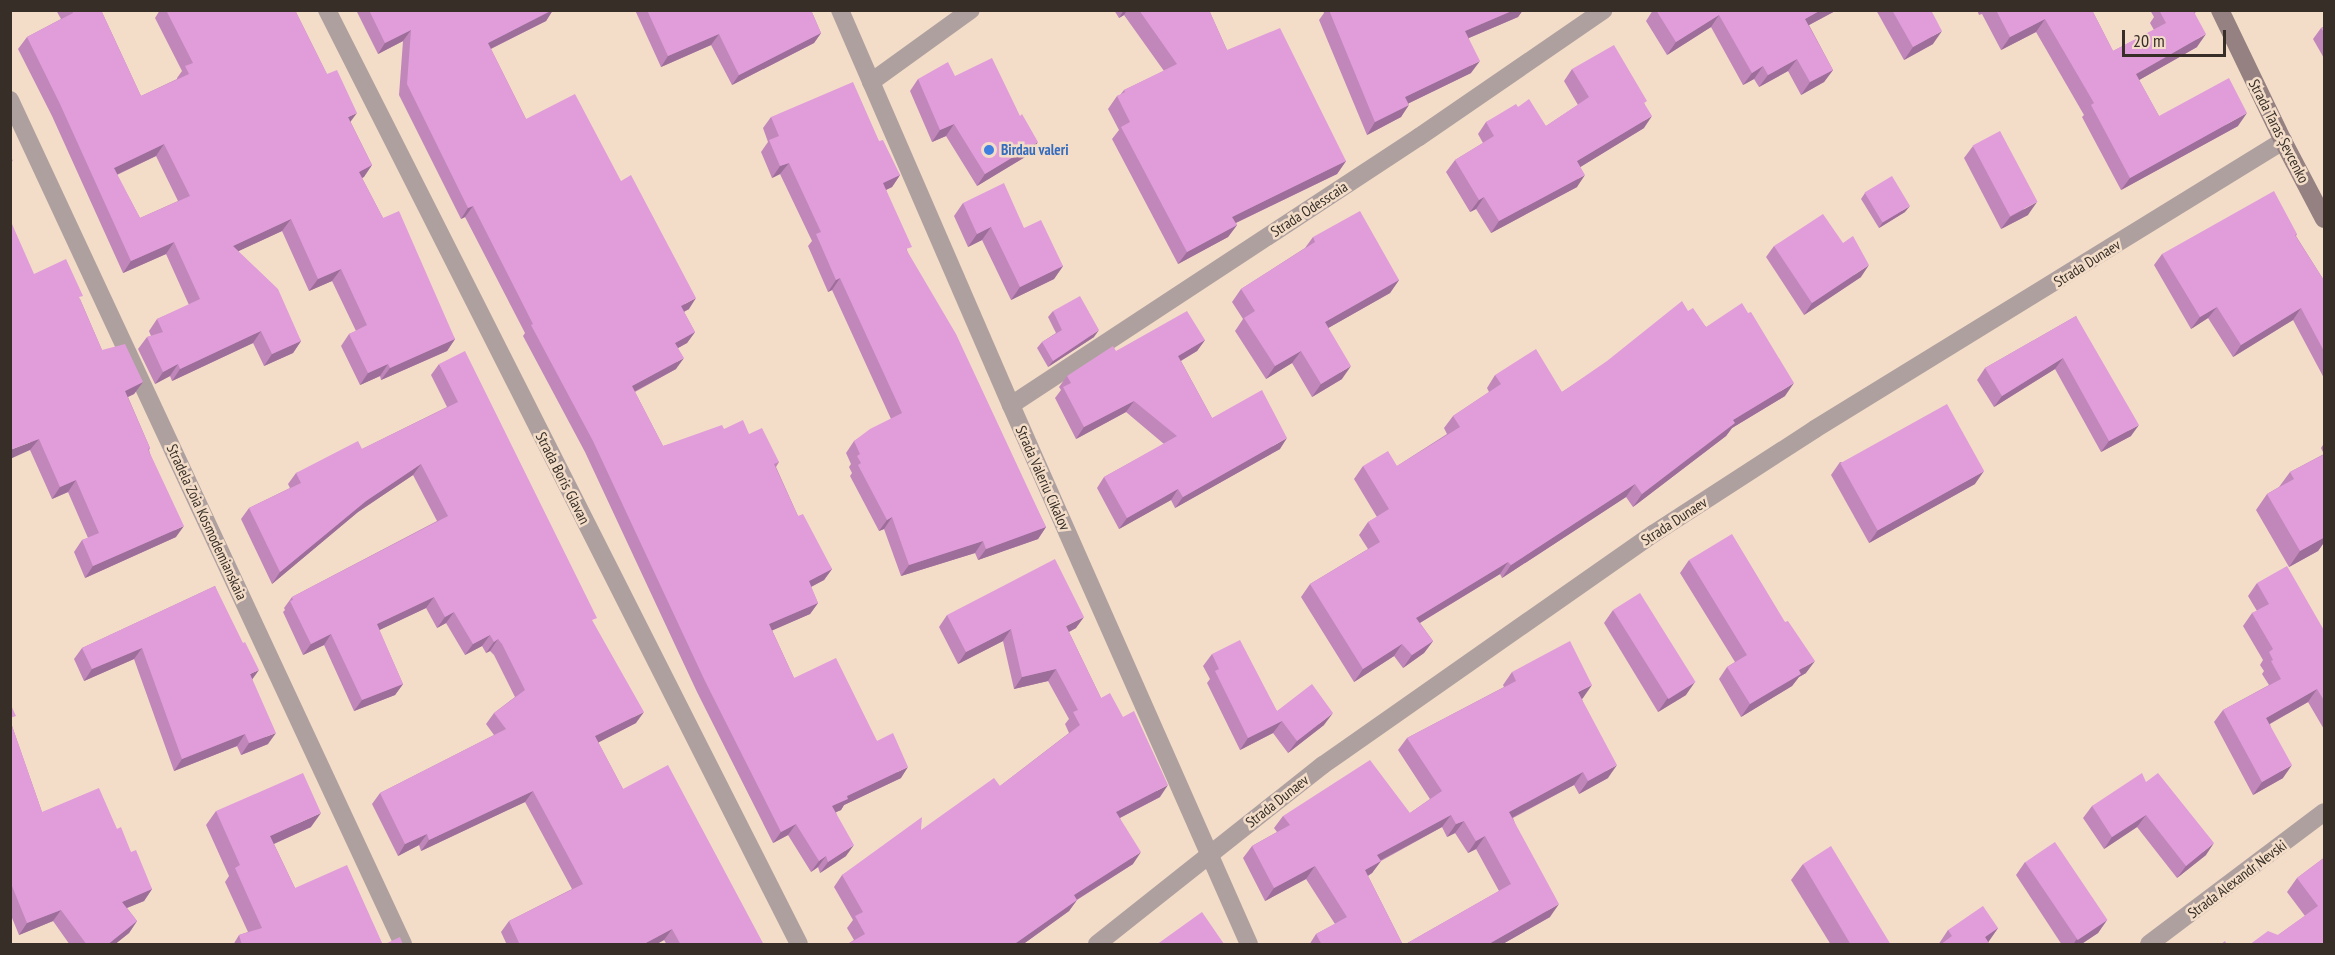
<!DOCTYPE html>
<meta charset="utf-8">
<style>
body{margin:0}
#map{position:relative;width:2335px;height:955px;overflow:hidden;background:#f3ddc8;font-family:"PT Sans Narrow",sans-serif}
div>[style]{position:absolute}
.street>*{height:18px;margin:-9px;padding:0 9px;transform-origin:9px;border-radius:9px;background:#afa0a0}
.secondary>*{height:18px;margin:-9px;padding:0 9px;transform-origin:9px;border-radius:9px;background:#958181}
.wall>*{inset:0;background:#c187bb}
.shaded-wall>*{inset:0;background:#9d6e99}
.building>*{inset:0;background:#e09dda;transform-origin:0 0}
.dots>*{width:16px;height:16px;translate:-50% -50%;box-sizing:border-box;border:3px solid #f3ddc8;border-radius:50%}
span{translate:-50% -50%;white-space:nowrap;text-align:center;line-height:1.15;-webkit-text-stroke:5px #f3ddc8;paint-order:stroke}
.street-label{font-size:15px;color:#372f27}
.shop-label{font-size:15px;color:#366cbe;font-weight:700}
.left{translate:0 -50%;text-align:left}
.frame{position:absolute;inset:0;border:12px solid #372f27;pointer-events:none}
.scale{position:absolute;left:2122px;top:30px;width:104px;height:27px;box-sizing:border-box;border:3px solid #372f27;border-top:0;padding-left:8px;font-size:18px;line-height:21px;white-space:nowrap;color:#372f27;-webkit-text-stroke:4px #f3ddc8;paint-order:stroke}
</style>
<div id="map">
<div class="street">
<i style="left:327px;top:10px;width:1046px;rotate:63.19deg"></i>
<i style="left:840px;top:10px;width:430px;rotate:66.6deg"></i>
<i style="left:1011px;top:405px;width:589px;rotate:66.18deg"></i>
<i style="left:871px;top:82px;width:123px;rotate:-35.8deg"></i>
<i style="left:10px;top:100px;width:931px;rotate:65.03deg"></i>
<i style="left:1011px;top:405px;width:488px;rotate:-33.3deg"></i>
<i style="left:1419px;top:137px;width:224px;rotate:-34.5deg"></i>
<i style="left:1097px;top:944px;width:288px;rotate:-38.4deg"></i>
<i style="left:1323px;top:765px;width:403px;rotate:-35deg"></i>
<i style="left:1653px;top:534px;width:193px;rotate:-32.9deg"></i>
<i style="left:1815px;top:429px;width:550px;rotate:-31.61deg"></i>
<i style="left:2149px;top:944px;width:219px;rotate:-37deg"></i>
</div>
<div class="secondary">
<i style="left:2220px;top:10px;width:145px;rotate:64.3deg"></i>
<i style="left:2283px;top:141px;width:88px;rotate:62.3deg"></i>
</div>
<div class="wall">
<i style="clip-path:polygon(evenodd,56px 10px,101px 10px,141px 96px,177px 79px,177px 78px,182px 71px,155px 18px,160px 10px,295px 10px,372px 165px,362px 178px,383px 218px,455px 339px,447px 351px,381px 380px,380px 376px,360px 385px,341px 346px,349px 334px,356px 331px,332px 281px,309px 291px,282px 231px,238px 251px,301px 341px,293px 353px,264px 366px,253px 343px,172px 381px,170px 376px,155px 384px,138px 349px,147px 337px,151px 336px,149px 331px,157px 319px,189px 305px,166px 254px,123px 273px,52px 116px,18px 49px,27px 37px,61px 19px,56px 10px,156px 156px,178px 201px,140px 218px,117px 175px,156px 156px)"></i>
<i style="clip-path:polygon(356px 10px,553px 10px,546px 21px,491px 49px,526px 119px,689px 309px,684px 312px,695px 332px,687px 343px,678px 348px,676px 369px,635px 392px,663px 446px,724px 429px,749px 434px,779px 462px,776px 467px,798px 516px,832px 569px,824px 580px,811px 587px,818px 603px,810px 614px,772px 630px,794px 678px,877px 741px,901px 778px,844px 805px,841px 810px,836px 812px,846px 856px,820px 873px,818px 867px,811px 872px,788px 835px,773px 843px,697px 692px,585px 452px,523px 336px,525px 333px,465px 217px,461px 219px,399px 95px,403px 41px,378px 54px)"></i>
<i style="clip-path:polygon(635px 10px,811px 10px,821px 33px,814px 43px,732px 85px,711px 45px,661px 67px)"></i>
<i style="clip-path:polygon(1114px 10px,1209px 10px,1227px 50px,1346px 161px,1337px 174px,1236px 223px,1237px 225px,1228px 237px,1178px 264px,1112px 139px,1119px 130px,1108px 109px,1117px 96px,1120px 95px,1124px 90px,1164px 71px,1124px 15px,1119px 18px)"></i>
<i style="clip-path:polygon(1323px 10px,1523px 10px,1518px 17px,1469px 38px,1471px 73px,1409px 103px,1401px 117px,1367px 135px,1319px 20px,1324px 13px)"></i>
<i style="clip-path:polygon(1653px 10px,1837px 10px,1809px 25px,1833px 70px,1824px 82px,1801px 95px,1788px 71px,1759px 87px,1754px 79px,1743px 85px,1711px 27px,1667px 55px,1646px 21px)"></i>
<i style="clip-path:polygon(1876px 10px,1931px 10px,1933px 44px,1904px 60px)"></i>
<i style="clip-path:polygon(1977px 10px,2092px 10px,2113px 51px,2154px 30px,2150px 23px,2154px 17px,2150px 10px,2197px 10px,2195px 13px,2197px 47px,2139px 80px,2159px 116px,2238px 126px,2121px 190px,2082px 117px,2084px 115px,2036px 32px,2001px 50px,1982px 14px,1979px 15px)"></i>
<i style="clip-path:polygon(2325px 26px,2325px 60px,2313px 39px,2321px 28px)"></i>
<i style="clip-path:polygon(1572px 69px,1645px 104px,1644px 128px,1580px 167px,1577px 187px,1491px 233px,1476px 209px,1470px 212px,1446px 172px,1455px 160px,1483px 143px,1478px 134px,1486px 122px,1518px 107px,1546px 126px,1578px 105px,1564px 81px)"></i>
<i style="clip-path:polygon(955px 76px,1030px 154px,977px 186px,946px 136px,932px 142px,910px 91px,918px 79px)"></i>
<i style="clip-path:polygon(771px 117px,879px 141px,900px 175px,892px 187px,886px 190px,908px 253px,1046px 527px,1038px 539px,978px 560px,975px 553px,901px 576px,884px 529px,879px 531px,850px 476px,852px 473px,849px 467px,851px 464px,846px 453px,854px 441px,891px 419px,832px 290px,828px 292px,808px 246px,812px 241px,780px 174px,772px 178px,761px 152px,768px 142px,763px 128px)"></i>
<i style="clip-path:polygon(1973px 146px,2028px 215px,2001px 229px,1964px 158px)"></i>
<i style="clip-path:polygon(1865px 193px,1905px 212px,1879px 228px,1861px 199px)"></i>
<i style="clip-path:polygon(963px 203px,1024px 228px,1063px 266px,1054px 279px,1011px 300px,982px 240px,968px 247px,954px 216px)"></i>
<i style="clip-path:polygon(2297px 234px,2296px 236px,2325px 282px,2325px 380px,2293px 320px,2233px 357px,2208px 318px,2191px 329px,2154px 265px,2162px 254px)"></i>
<i style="clip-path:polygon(1313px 237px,1399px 280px,1390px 293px,1328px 328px,1342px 379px,1312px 397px,1292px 363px,1266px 379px,1235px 331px,1243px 319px,1232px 302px,1241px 289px,1305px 248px)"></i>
<i style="clip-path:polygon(1774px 246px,1861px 277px,1804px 315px,1766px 257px)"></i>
<i style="clip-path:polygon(34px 274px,80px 299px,102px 350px,143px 382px,134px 394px,128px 397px,150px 448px,149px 450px,176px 537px,85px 578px,74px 552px,82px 540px,88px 538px,68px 492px,52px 499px,30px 450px)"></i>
<i style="clip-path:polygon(1053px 311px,1094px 337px,1048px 367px,1037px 348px,1042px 342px,1056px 333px,1048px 317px)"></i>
<i style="clip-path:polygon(1688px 311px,1785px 396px,1732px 428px,1726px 436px,1633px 507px,1626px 497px,1502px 578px,1500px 574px,1420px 623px,1433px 641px,1424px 653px,1403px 668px,1394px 656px,1354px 682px,1301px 597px,1310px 584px,1368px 549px,1359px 535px,1368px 522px,1377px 517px,1354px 479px,1363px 466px,1397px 466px,1447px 434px,1444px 428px,1453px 416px,1489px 392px,1487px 388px,1495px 375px,1562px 392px)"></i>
<i style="clip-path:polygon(2076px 316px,2131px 436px,2101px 452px,2055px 369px,1994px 407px,1977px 380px,1985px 368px)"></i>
<i style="clip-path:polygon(1205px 340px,1197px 351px,1181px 361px,1212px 418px,1280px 449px,1175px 508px,1171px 500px,1119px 529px,1097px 488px,1104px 477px,1164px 444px,1126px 412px,1076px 439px,1055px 398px,1061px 390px,1059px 387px,1067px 376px,1116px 351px)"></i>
<i style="clip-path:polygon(439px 364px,593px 623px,636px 723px,598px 742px,623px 789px,764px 945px,667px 945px,664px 940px,655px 945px,507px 945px,501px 932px,509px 921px,572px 889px,525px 802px,421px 851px,419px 845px,398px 856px,372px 804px,380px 793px,494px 735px,486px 724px,494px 713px,515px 697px,494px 655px,490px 651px,486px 653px,482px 646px,465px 655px,446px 623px,437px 628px,426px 608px,379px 630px,403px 684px,395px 695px,354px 711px,324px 645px,303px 655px,283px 612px,285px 610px,284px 608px,292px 597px,437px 521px,413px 475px,358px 512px,272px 584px,241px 519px,249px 508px,290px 488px,288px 484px,296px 473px,362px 449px,447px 407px,431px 375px)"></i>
<i style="clip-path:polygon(2325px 442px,2325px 541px,2318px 551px,2289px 567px,2256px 510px,2267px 494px,2279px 487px,2290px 472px,2324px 454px,2321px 448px)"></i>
<i style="clip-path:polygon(1840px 462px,1975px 484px,1869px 543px,1831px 475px)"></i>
<i style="clip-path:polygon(1689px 560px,1785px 622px,1806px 673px,1799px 677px,1792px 686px,1741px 717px,1719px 679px,1727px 667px,1735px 662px,1680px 573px)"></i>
<i style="clip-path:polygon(2257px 583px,2325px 632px,2323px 637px,2325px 639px,2325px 731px,2308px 702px,2270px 724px,2283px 778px,2253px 795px,2214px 722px,2223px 710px,2269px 685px,2262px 674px,2264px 671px,2260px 665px,2263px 660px,2243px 626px,2252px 613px,2257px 611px,2248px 596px)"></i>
<i style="clip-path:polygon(215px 586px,252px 679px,268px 744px,241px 755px,237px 746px,174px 771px,134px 659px,84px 681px,74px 659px,82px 648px)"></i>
<i style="clip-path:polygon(1613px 610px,1686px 695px,1658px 712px,1604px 623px)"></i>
<i style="clip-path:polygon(947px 615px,1076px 628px,1069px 632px,1101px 698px,1160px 797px,1120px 818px,1133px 864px,1077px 900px,1069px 911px,1022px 945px,846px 945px,854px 940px,847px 928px,853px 920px,834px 887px,842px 875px,1000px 786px,1069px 733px,1065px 724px,1069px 719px,1048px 681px,1014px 689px,1003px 641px,958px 664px,939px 627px)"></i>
<i style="clip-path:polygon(1212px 654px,1277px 711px,1324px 725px,1288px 753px,1273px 733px,1240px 750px,1207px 683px,1210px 679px,1203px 666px)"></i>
<i style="clip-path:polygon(1512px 672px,1583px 698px,1582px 699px,1608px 778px,1579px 794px,1574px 785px,1513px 818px,1550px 917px,1501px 945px,1404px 945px,1499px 891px,1476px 849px,1468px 853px,1455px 833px,1447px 837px,1442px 827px,1381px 861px,1372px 873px,1368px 876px,1402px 943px,1401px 945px,1309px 945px,1316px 934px,1335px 924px,1306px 879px,1265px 901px,1243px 858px,1252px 846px,1277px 832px,1274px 828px,1283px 816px,1410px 813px,1430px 799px,1398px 750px,1407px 738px,1504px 687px,1503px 685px)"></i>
<i style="clip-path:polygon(10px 703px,11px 723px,42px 812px,117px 829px,152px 889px,144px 901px,127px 908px,137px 921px,129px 933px,114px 945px,70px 945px,53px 921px,19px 935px,10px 913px)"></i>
<i style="clip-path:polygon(2146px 782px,2206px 855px,2177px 878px,2137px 827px,2104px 849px,2083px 818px,2092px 806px)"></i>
<i style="clip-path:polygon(216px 811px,311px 827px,274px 844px,295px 888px,383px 945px,233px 945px,239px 935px,248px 932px,225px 882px,229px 876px,206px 825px)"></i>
<i style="clip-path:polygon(2325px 857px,2325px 945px,2278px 935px,2305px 916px,2287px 892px,2297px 878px)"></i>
<i style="clip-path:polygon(2025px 862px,2107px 920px,2098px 933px,2080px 945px,2062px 945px,2016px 875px)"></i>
<i style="clip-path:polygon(1803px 864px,1891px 945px,1831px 945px,1791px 880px)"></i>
<i style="clip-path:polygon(1998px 928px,1988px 942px,1990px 945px,1938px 945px,1948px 930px)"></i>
</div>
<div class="shaded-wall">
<i style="clip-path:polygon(553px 10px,546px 21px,480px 54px,488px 43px)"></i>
<i style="clip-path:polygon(1124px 10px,1127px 10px,1124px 15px,1119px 18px)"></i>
<i style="clip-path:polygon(1514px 10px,1523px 10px,1518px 17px,1457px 43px,1465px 31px)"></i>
<i style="clip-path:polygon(1821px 10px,1837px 10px,1796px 32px,1805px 19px)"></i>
<i style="clip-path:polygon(1719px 15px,1711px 27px,1667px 55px,1676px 42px)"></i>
<i style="clip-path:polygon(2045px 19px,2036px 32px,2001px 50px,2010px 37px)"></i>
<i style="clip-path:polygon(411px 30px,403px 41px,378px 54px,385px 43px)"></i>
<i style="clip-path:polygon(1942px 31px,1933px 44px,1904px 60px,1913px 47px)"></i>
<i style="clip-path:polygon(821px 33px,814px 43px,732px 85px,739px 75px)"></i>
<i style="clip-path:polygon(719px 34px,711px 45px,661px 67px,668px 56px)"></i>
<i style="clip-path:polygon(2206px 34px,2197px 47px,2127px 87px,2136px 74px)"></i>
<i style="clip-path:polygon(1797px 59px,1788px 71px,1759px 87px,1768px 75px)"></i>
<i style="clip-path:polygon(1480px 61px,1471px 73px,1397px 109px,1405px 97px)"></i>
<i style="clip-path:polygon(1763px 66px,1754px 79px,1743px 85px,1752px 73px)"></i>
<i style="clip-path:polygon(1833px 70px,1824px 82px,1801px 95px,1810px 82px)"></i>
<i style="clip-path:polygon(1409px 105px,1401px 117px,1367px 135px,1375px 122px)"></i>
<i style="clip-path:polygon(357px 113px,348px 125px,348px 117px)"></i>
<i style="clip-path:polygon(2247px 113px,2238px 126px,2121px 190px,2130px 178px)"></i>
<i style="clip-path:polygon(1652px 116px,1644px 128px,1569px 174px,1577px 161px)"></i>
<i style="clip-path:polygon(954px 124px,946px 136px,932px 142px,940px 130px)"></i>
<i style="clip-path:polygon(1038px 142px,1030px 154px,977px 186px,985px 174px)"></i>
<i style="clip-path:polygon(164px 144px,156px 156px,105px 180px,114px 168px)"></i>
<i style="clip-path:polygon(1346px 161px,1337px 174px,1223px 229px,1232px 217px)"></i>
<i style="clip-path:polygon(789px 163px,780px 174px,772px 178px,780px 166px)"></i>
<i style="clip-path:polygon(372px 165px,364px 177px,351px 184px,359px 172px)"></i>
<i style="clip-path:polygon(900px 175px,892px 187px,875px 195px,883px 183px)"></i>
<i style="clip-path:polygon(1585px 175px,1577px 187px,1491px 233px,1499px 221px)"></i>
<i style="clip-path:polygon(1484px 197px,1476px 209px,1470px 212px,1479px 200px)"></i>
<i style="clip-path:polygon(2037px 202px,2028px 215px,2001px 229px,2010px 217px)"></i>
<i style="clip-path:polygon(473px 206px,465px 217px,461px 219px,468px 208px)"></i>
<i style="clip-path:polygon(1910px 206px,1905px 212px,1879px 228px,1883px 222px)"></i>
<i style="clip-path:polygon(291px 219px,282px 231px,224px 258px,233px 246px)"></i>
<i style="clip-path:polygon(1237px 225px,1228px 237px,1178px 264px,1187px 252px)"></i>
<i style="clip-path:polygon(991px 227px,982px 240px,968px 247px,977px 234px)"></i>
<i style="clip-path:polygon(174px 242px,166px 254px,123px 273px,131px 261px)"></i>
<i style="clip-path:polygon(1869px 265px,1861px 277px,1804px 315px,1812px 303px)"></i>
<i style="clip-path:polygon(1063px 266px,1054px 279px,1011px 300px,1020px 287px)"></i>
<i style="clip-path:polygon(341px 269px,332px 281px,309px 291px,318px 279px)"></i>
<i style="clip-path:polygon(840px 278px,832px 290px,828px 292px,836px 280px)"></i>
<i style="clip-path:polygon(1399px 280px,1390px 293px,1316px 335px,1325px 322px)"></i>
<i style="clip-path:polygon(696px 298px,689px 309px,673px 317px,681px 306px)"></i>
<i style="clip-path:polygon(2217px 307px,2208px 318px,2191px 329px,2200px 317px)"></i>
<i style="clip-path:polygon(2301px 308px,2293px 320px,2233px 357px,2241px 345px)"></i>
<i style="clip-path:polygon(1099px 330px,1094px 337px,1048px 367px,1053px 361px)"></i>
<i style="clip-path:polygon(261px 331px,253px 343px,172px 381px,180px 369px)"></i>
<i style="clip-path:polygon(695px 332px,687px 343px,667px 354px,675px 343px)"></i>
<i style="clip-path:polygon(455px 339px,447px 351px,381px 380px,390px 368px)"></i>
<i style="clip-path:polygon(1205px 340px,1197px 351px,1170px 367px,1178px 356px)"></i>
<i style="clip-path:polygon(301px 341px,293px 353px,264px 366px,272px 354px)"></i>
<i style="clip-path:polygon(1301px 351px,1292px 363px,1266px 379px,1275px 366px)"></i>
<i style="clip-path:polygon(684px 358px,676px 369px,624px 397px,632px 386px)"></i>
<i style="clip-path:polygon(2063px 358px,2055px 369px,1994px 407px,2002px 396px)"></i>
<i style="clip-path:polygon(178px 364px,170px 376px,155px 384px,163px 372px)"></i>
<i style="clip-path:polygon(388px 364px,380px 376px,360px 385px,368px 373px)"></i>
<i style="clip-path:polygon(1351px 366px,1342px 379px,1312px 397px,1321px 384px)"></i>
<i style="clip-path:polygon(143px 382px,134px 394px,117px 402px,125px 391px)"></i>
<i style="clip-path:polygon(1794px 383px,1785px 396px,1732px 428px,1726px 436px,1633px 507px,1642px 494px,1733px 420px)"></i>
<i style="clip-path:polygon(1134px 401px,1126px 412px,1076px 439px,1084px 427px)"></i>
<i style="clip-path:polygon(2139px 425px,2131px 436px,2101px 452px,2109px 441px)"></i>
<i style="clip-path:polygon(1287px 438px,1280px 449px,1175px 508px,1183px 497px)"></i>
<i style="clip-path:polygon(39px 439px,30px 450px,10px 459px,10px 450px)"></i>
<i style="clip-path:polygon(421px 464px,413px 475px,358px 512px,272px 584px,280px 572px,366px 501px)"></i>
<i style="clip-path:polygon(1984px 471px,1975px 484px,1869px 543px,1878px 530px)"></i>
<i style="clip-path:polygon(76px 480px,68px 492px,52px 499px,60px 487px)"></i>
<i style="clip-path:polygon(1635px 484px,1626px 497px,1502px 578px,1511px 565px)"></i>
<i style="clip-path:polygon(1178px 489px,1171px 500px,1119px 529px,1127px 518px)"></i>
<i style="clip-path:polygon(892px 517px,884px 529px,879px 531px,887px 520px)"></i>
<i style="clip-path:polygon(184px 526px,176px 537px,85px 578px,93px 566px)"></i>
<i style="clip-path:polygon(1046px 527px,1038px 539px,978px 560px,986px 549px)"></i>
<i style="clip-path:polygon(2325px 537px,2325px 541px,2318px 551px,2289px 567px,2300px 551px)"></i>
<i style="clip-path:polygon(983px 541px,975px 553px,901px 576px,909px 565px)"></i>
<i style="clip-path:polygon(1508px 562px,1500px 574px,1408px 630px,1416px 618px)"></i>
<i style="clip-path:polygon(832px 569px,824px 580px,801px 592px,809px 581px)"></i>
<i style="clip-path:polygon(434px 597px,426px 608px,369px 635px,377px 624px)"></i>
<i style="clip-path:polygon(818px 603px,810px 614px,762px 635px,769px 624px)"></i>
<i style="clip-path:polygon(454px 612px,446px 623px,437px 628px,445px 617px)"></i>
<i style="clip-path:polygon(1084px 617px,1076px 628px,1057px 638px,1066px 626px)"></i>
<i style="clip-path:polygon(1011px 629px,1003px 641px,958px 664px,966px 652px)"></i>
<i style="clip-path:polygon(331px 634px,324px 645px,303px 655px,311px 644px)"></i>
<i style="clip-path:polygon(490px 635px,482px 646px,465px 655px,473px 644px)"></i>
<i style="clip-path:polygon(498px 639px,490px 651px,486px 653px,494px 642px)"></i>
<i style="clip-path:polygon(1433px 641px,1424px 653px,1403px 668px,1412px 655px)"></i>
<i style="clip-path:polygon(1402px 644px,1394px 656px,1354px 682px,1363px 669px)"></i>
<i style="clip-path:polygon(142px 648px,134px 659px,84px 681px,92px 669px)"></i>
<i style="clip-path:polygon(1815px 661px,1806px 673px,1799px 677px,1792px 686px,1741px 717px,1750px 704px,1799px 670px)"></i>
<i style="clip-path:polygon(1056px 669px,1048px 681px,1014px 689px,1022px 677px)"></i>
<i style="clip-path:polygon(259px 670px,251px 681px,250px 674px)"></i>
<i style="clip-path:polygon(1695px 682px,1686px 695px,1658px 712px,1667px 699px)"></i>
<i style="clip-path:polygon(403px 684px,395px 695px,354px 711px,362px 700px)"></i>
<i style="clip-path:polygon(1592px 685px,1583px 698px,1569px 705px,1578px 692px)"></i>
<i style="clip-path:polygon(2317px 689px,2308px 702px,2257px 731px,2266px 718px)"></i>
<i style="clip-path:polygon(644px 712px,636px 723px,588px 748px,595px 736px)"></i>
<i style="clip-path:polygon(1333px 713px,1324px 725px,1288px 753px,1297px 741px)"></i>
<i style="clip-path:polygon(1282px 721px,1273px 733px,1240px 750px,1248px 738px)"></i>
<i style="clip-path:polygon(276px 733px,268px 744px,241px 755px,249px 743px)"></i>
<i style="clip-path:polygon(245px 734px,237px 746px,174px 771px,182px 759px)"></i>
<i style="clip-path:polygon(1617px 765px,1608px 778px,1579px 794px,1588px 781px)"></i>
<i style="clip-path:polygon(2292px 765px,2283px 778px,2253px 795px,2262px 782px)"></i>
<i style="clip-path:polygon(908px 767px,901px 778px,844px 805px,841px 810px,825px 817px,832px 806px,847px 796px)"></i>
<i style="clip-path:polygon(1583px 772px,1574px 785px,1500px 824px,1509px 812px)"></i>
<i style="clip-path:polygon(1168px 785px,1160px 797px,1108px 824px,1116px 812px)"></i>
<i style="clip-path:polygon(533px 791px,525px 802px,421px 851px,429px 840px)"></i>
<i style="clip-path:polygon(321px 813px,311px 827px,260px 850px,270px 836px)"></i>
<i style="clip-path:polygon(1451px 815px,1442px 827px,1368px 867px,1377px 855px)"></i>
<i style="clip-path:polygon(2146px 815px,2137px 827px,2104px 849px,2112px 837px)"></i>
<i style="clip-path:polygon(1464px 821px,1455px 833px,1447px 837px,1456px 824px)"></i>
<i style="clip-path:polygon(796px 824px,788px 835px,773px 843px,781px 832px)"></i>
<i style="clip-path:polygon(427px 834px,419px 845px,398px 856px,405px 844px)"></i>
<i style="clip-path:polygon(1485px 836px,1476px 849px,1468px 853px,1476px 841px)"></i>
<i style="clip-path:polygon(2214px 843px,2206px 855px,2177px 878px,2186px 866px)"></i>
<i style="clip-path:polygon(854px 845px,846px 856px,820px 873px,828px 862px)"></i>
<i style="clip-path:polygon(1141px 852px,1133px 864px,1065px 907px,1074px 895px)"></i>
<i style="clip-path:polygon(826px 856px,818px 867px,811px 872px,819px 861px)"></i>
<i style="clip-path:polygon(1381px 861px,1372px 873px,1356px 883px,1365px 870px)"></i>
<i style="clip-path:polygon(1315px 866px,1306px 879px,1265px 901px,1274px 888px)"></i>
<i style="clip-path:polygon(152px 889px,144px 901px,114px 913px,122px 902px)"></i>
<i style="clip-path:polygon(1077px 900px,1069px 911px,1022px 945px,1013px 945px)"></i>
<i style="clip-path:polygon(1559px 904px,1550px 917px,1501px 945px,1487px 945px)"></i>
<i style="clip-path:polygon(61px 910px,53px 921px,19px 935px,27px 923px)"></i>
<i style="clip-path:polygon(2107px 920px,2098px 933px,2080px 945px,2073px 945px,2076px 940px)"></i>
<i style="clip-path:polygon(137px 921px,129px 933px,114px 945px,107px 945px)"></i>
<i style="clip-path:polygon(1998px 928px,1987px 944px,1985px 937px)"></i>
<i style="clip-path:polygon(672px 929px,664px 940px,655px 945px,642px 945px)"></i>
</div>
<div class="building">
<i style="clip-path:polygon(evenodd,72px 10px,101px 10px,141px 96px,189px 74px,185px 66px,193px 63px,166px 10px,295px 10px,327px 74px,337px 70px,357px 113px,348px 117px,372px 165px,359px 172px,383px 218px,399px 211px,455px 339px,390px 368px,388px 364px,368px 373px,349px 334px,367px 325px,341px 269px,318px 279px,291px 219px,233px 246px,278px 289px,301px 341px,272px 354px,261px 331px,180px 369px,178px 364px,163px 372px,147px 337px,163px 332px,157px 319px,200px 299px,174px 242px,131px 261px,60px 104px,27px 37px,73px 13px,72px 10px,164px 144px,190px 196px,140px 218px,114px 168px,164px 144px)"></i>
<i style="clip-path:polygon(369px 10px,552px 10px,488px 43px,526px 119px,575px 94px,621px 181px,631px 175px,696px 298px,681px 306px,695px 332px,675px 343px,684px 358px,632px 386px,663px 446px,722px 425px,724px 429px,743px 420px,749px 434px,762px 428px,779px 462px,774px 464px,798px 516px,803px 514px,832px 569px,809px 581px,818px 603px,769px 624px,794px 678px,836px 658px,877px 741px,893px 733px,908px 767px,847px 796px,848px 799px,832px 806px,854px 845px,828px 862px,826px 856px,819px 861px,796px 824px,781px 832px,705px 681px,593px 441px,531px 325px,533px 324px,473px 206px,468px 208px,407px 84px,411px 30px,385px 43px)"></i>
<i style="clip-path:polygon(647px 10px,811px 10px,821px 33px,739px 75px,719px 34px,668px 56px)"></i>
<i style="clip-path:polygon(1139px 10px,1209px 10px,1227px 50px,1280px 28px,1346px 161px,1232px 217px,1237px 225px,1187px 252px,1121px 127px,1130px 122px,1117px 96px,1125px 92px,1124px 90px,1177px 64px)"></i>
<i style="clip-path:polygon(1329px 10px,1514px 10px,1465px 31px,1480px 61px,1405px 97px,1409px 105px,1375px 122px)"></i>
<i style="clip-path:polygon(1656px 10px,1821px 10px,1805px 19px,1833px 70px,1810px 82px,1797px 59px,1768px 75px,1763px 66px,1752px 73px,1719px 15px,1676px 42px)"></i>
<i style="clip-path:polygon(1892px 10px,1931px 10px,1942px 31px,1913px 47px)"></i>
<i style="clip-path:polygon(1996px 10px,2092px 10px,2113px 51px,2166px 23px,2159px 10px,2196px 10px,2194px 12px,2206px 34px,2136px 74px,2159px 116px,2229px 78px,2247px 113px,2130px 178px,2091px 105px,2094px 103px,2045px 19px,2010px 37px)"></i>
<i style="clip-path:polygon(2325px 26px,2325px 34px,2321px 28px)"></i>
<i style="clip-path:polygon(1614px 45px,1647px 101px,1644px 103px,1652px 116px,1577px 161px,1585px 175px,1499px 221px,1484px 197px,1479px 200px,1455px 160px,1494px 136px,1486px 122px,1516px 104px,1518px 107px,1529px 99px,1546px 126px,1589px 97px,1572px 69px)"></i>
<i style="clip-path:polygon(992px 58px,1020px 116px,1022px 114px,1038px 142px,985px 174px,954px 124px,940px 130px,918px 79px,948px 62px,955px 76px)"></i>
<i style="clip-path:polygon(853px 82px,879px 141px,883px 140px,900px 175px,883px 183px,912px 247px,906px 249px,956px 334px,1046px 527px,986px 549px,983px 541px,909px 565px,892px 517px,887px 520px,858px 465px,861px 463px,857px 456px,860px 454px,854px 441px,870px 429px,902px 413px,840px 278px,836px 280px,816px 234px,821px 232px,789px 163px,780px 166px,769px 140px,779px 136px,771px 117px)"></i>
<i style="left:2000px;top:131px;width:80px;height:31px;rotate:62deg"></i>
<i style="clip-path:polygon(10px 155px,13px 161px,10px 162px)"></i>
<i style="left:1892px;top:176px;width:35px;height:32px;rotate:59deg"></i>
<i style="clip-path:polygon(1004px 183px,1024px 228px,1041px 220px,1063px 266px,1020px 287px,991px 227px,977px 234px,963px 203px)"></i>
<i style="clip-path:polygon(2274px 191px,2297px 234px,2295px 235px,2325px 282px,2325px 353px,2301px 308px,2241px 345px,2217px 307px,2200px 317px,2162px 254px)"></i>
<i style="clip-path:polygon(1360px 211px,1399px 280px,1325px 322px,1351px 366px,1321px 384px,1301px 351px,1275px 366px,1244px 318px,1255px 311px,1241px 289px,1315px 242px,1313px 237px)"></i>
<i style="clip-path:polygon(1823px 214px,1843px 243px,1853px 236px,1869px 265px,1812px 303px,1774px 246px)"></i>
<i style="clip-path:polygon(10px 224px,12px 224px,34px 274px,66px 259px,83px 296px,79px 297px,102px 350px,125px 344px,143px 382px,125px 391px,150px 448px,148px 449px,184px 526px,93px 566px,82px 540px,99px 533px,76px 480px,60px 487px,39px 439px,10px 450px)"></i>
<i style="clip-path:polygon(1080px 296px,1099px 330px,1053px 361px,1042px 342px,1062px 330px,1053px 311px)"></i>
<i style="clip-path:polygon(1682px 301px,1688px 311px,1693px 308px,1706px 327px,1742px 303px,1748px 313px,1751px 312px,1794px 383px,1733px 420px,1735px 423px,1642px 494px,1635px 484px,1511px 565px,1508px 562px,1416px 618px,1433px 641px,1412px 655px,1402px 644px,1363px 669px,1310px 584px,1380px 542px,1368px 522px,1389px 509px,1363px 466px,1388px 451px,1397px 466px,1460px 427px,1453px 416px,1501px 384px,1495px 375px,1536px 349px,1562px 392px,1607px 361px)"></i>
<i style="clip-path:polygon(1187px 311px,1205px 340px,1178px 356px,1212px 418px,1262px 390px,1287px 438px,1183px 497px,1178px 489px,1127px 518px,1104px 477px,1177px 436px,1134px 401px,1084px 427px,1063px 387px,1071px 383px,1067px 376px,1113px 346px,1116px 351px)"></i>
<i style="clip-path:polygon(2076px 316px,2139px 425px,2109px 441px,2063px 358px,2002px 396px,1985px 368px)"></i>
<i style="clip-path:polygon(465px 351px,597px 618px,592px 620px,644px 712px,595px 736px,623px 789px,668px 765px,764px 945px,681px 945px,672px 929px,642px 945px,520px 945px,509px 921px,583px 884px,533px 791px,429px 840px,427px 834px,405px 844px,380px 793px,506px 729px,494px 713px,525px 690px,502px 644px,498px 639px,494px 642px,490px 635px,473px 644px,454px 612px,445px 617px,434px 597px,377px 624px,403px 684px,362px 700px,331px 634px,311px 644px,290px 601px,293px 600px,292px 597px,448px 516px,421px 464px,366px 501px,280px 572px,249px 508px,301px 483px,296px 473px,358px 441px,362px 449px,458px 402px,439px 364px)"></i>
<i style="left:1947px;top:404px;width:77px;height:122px;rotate:61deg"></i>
<i style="clip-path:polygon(2325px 454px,2325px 525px,2324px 525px,2325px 537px,2300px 551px,2267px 494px,2294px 479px,2290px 472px)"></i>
<i style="clip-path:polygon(1732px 534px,1785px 622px,1788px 621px,1815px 661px,1799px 670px,1801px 674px,1750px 704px,1727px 667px,1747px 655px,1689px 560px)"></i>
<i style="clip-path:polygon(1055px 559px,1084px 617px,1066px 626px,1101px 698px,1110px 693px,1123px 717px,1134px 711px,1168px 785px,1116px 812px,1141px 852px,1074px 895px,1077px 900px,1013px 945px,846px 945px,865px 934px,855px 916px,863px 912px,842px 875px,922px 817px,921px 830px,994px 778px,1000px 786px,1080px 725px,1073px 712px,1078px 710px,1056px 669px,1022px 677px,1011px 629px,966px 652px,947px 615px)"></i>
<i style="clip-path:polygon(2287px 566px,2325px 632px,2325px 635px,2323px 636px,2325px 639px,2325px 702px,2317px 689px,2266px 718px,2292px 765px,2262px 782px,2223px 710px,2281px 679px,2271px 661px,2273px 660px,2269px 652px,2273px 649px,2252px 613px,2269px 604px,2257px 583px)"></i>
<i style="clip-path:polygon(215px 586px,243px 643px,245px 642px,259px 670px,250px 674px,276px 733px,249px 743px,245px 734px,182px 759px,142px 648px,92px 669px,82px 648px)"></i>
<i style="left:1640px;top:593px;width:105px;height:32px;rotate:58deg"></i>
<i style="clip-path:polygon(1240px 640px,1277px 711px,1312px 684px,1333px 713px,1297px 741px,1282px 721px,1248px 738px,1215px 671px,1219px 669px,1212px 654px)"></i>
<i style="clip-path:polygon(1570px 641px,1592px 685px,1578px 692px,1617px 765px,1588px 781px,1583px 772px,1509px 812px,1559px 904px,1487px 945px,1404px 945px,1511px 884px,1485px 836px,1476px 841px,1464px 821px,1456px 824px,1451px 815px,1377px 855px,1381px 861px,1365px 870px,1402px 943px,1400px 945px,1322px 945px,1316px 934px,1347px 917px,1315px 866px,1274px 888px,1252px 846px,1290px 825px,1283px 816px,1370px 760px,1410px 813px,1442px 791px,1407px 738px,1516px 681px,1512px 672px)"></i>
<i style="clip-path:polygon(10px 703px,16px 716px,10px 718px)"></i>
<i style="clip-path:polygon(10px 720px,42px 812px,99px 788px,117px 829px,121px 827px,131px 852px,136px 850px,152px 889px,122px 902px,137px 921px,107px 945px,87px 945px,61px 910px,27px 923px,10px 881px,10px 825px,12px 824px,10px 820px)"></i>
<i style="clip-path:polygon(303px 773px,321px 813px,270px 836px,295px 888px,347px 865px,383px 945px,242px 945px,239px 935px,262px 928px,235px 868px,240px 865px,216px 811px)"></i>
<i style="clip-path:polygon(2142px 773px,2146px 782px,2158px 773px,2214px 843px,2186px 866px,2146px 815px,2112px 837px,2092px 806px)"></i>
<i style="left:2055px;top:842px;width:94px;height:36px;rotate:56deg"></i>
<i style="clip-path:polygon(1831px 846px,1891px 945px,1851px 945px,1803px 864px)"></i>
<i style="clip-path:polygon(2325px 857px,2325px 945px,2249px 945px,2268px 931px,2278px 935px,2318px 906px,2297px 878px)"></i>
<i style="clip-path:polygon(1983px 906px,1998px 928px,1985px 937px,1990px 945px,1940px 945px,1952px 936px,1948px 930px)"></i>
<i style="clip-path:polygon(1202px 912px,1224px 944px,1156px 945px)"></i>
<i style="clip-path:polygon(400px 937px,403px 945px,383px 945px)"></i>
<i style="clip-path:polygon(2225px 941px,2227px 945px,2220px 945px)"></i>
</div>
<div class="dots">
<i style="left:989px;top:150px;background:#3f7fe0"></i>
</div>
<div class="street-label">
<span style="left:2279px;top:131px;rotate:63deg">Strada Taras Șevcenko</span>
<span style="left:1309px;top:209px;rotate:-33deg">Strada Odesscaia</span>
<span style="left:2087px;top:263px;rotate:-32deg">Strada Dunaev</span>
<span style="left:563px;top:478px;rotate:63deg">Strada Boris Glavan</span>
<span style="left:1043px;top:478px;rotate:66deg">Strada Valeriu Cikalov</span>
<span style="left:1674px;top:521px;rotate:-33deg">Strada Dunaev</span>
<span style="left:207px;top:522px;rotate:65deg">Stradela Zoia Kosmodemianskaia</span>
<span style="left:1277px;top:801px;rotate:-38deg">Strada Dunaev</span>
<span style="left:2237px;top:879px;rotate:-37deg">Strada Alexandr Nevski</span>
</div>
<div class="shop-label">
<span class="left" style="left:1001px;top:150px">Birdau valeri</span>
</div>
<div class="frame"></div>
<div class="scale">20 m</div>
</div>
